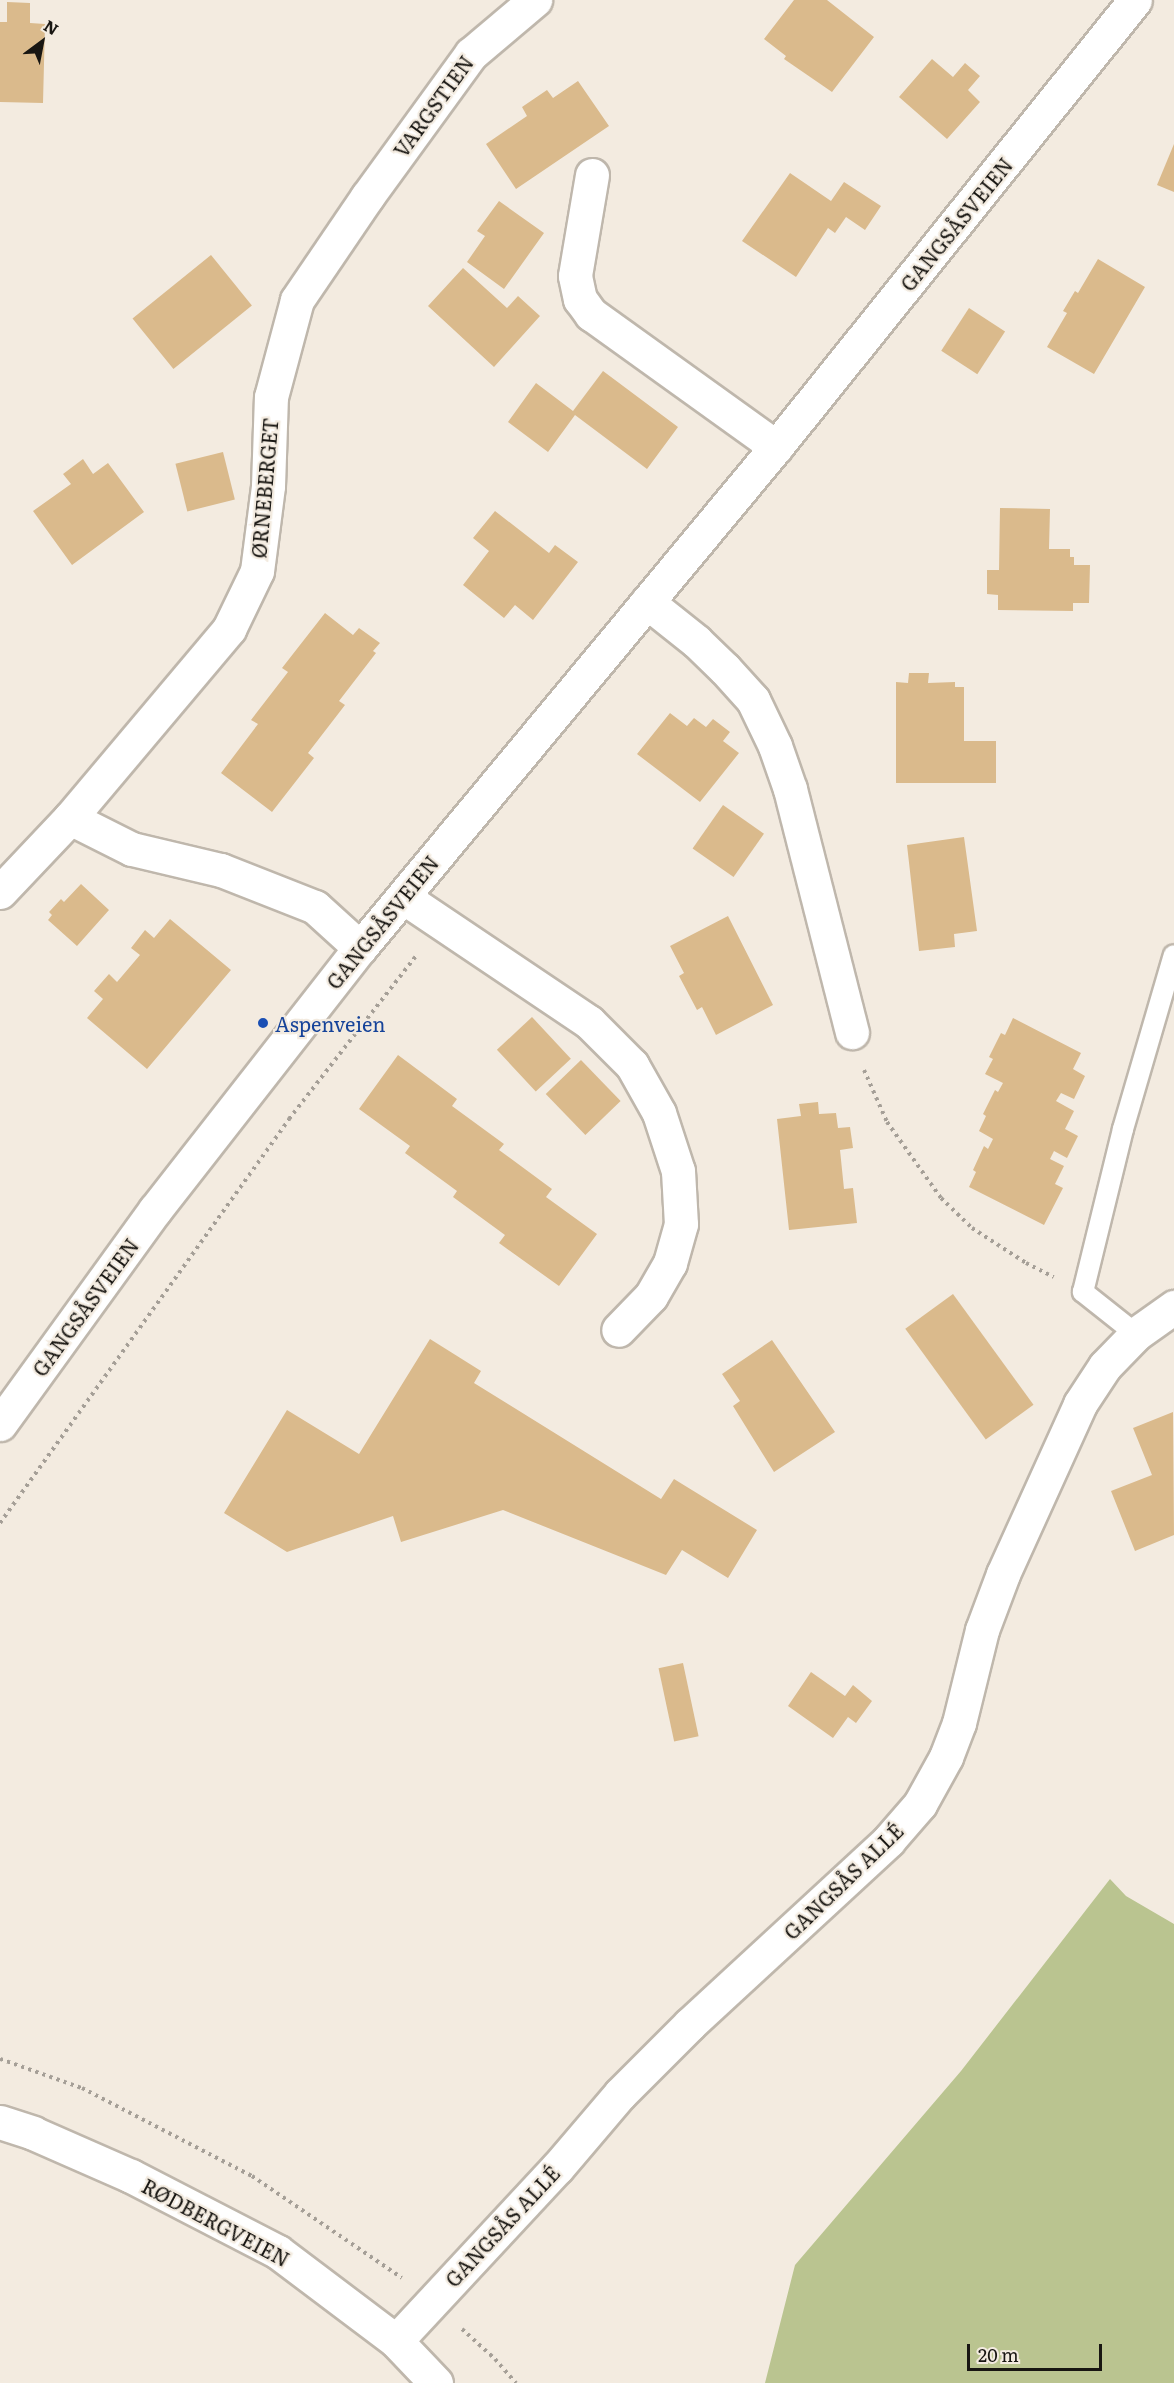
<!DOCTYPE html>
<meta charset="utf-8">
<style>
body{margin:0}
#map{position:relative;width:1174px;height:2383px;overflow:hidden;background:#f3ebe0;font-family:Literata,serif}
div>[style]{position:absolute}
.forest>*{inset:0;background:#bac490}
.building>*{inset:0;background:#daba8c;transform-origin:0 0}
.path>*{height:4px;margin-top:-2px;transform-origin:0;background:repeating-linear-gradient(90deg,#a59f97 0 3px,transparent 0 7.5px)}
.roads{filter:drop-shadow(2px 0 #bfb7ac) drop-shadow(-2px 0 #bfb7ac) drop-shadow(0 2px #bfb7ac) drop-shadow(0 -2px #bfb7ac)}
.service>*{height:20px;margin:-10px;padding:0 10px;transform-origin:10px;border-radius:10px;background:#fff}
.minor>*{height:33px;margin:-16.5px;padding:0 16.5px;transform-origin:16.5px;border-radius:16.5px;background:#fff}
.tertiary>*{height:33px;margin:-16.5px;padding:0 16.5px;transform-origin:16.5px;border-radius:16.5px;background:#fff}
.dots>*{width:16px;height:16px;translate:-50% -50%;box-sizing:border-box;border:3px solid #f3ebe0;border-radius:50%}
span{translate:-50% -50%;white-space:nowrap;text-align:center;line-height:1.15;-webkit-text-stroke:4.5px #f3ebe0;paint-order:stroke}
.street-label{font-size:20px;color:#181612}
.transit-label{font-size:20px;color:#164399}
.left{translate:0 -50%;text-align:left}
.north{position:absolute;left:12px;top:12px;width:60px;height:60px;-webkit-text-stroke:4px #f3ebe0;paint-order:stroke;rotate:32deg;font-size:16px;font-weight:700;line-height:24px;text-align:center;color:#181612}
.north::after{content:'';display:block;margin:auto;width:21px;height:27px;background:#181612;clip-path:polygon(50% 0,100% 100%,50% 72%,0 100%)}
.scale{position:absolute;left:967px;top:2344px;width:135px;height:27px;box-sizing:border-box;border:3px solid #181612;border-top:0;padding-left:8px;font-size:18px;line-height:21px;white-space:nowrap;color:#181612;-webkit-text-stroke:4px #f3ebe0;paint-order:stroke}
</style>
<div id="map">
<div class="forest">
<i style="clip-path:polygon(1110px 1879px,1126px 1896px,1174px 1924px,1174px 2383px,765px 2383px,795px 2265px,961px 2071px)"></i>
</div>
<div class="building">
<i style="clip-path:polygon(794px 0,827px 0,874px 37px,832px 92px,784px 59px,786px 56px,764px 39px)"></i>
<i style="clip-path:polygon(7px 2px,30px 3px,30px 23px,45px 24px,43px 103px,0 102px,0 22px,7px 22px)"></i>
<i style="clip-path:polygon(932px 59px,953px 77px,965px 63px,980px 76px,968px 90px,980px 102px,947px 139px,899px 97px)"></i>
<i style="clip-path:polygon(578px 81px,609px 126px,516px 189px,486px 144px,527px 116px,522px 107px,547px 90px,553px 98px)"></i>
<i style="clip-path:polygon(1174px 144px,1174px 192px,1157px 185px)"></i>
<i style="clip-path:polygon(790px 173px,831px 201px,844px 182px,881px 206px,865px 230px,846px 217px,835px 233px,828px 228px,796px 277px,742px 241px)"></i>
<i style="clip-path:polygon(499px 201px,544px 233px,504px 289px,467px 262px,485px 236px,477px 231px)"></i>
<i style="left:211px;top:255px;width:65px;height:101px;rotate:51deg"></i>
<i style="clip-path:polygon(1098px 259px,1145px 287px,1094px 374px,1047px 347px,1067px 313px,1063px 311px,1075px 291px,1078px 293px)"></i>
<i style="clip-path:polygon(463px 268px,507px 308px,518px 296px,540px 316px,494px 367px,428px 306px)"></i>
<i style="left:969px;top:308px;width:43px;height:51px;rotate:33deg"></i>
<i style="clip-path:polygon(603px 371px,678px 427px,647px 469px,575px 415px,548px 452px,508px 422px,536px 383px,573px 411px)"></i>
<i style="left:223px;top:452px;width:49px;height:49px;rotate:76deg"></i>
<i style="clip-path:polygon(83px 459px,93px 474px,108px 463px,144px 512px,72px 565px,33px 511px,71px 484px,63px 474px)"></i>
<i style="clip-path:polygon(1000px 508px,1050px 509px,1049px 549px,1070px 549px,1070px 557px,1074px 557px,1074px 565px,1090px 565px,1089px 603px,1073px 603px,1073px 611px,998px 610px,998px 595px,987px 594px,987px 570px,999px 570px)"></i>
<i style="clip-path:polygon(495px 511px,549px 553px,555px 545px,578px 562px,533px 620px,515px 605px,504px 618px,463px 585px,489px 551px,473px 538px)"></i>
<i style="clip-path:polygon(325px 613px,353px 635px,359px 628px,380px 643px,373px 651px,376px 653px,339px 701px,345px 705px,308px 753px,314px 758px,272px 812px,221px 773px,258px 724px,251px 720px,288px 672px,282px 668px)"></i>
<i style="clip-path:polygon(909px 673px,929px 673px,928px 683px,955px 682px,955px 687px,964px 687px,964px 741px,996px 741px,996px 783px,896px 783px,896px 682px,908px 683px)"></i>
<i style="clip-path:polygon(670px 713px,687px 726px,694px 718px,706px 727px,713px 719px,730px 732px,723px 741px,739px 753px,700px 802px,637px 754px)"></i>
<i style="left:723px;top:805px;width:50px;height:53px;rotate:35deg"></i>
<i style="clip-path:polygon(964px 837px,977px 931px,954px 934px,955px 947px,919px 951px,907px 845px)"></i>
<i style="clip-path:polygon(81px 884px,109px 910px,77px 946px,48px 920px,52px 915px,49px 912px,61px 899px,64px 902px)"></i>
<i style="clip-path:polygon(728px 916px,773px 1005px,716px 1035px,702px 1007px,697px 1010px,679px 976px,684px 973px,670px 946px)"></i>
<i style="clip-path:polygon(170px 919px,231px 970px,147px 1069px,87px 1018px,103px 999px,94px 991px,109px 974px,117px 982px,140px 955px,131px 948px,145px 930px,154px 938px)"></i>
<i style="left:532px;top:1017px;width:57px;height:48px;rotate:47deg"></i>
<i style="clip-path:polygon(1013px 1018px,1081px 1053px,1073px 1069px,1085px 1076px,1074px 1099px,1061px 1093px,1056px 1101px,1074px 1111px,1065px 1129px,1078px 1136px,1067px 1158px,1054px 1151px,1050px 1159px,1064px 1166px,1055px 1184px,1063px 1188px,1044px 1225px,969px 1187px,976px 1172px,973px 1170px,984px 1146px,988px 1149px,993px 1139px,979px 1131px,986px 1116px,983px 1114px,995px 1090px,998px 1092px,1003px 1083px,985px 1074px,993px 1059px,989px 1057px,1001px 1033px,1005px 1035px)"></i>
<i style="clip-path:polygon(398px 1055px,457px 1099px,452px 1106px,504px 1144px,499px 1150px,552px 1189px,546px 1197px,597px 1234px,559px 1286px,499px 1243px,505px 1235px,453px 1197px,457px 1191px,405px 1153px,410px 1146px,359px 1109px)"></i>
<i style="left:581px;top:1060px;width:57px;height:49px;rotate:46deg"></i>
<i style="clip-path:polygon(818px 1102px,819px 1114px,836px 1113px,838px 1128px,850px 1127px,853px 1148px,840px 1150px,844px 1189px,853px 1188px,857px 1223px,789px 1230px,777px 1119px,801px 1116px,799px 1104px)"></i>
<i style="left:953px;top:1294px;width:137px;height:59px;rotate:54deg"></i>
<i style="clip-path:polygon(430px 1339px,481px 1371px,474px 1383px,661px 1499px,674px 1479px,757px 1530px,728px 1578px,682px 1550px,666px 1575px,503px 1510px,401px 1542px,393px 1516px,287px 1552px,224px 1513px,287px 1410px,359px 1454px)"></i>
<i style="clip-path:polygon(772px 1340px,835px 1432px,774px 1472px,733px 1406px,740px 1401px,722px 1374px)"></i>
<i style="clip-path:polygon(1173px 1412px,1174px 1535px,1135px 1551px,1111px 1491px,1152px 1475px,1133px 1428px)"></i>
<i style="left:683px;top:1663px;width:75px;height:25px;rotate:78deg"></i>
<i style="clip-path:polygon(811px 1672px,845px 1696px,853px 1685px,872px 1701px,856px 1723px,848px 1717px,833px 1738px,788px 1706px)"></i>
</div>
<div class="path">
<i style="left:864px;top:1070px;width:57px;rotate:66.1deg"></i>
<i style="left:887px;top:1122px;width:93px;rotate:54.6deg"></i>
<i style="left:941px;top:1198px;width:43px;rotate:44.1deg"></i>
<i style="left:972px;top:1228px;width:64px;rotate:32.9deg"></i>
<i style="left:1026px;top:1263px;width:31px;rotate:27deg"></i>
<i style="left:0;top:1523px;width:497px;rotate:-54.4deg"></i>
<i style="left:289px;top:1119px;width:207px;rotate:-52.1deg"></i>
<i style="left:0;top:2059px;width:87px;rotate:19.5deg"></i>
<i style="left:82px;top:2088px;width:191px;rotate:27.4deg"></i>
<i style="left:252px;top:2176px;width:181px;rotate:34.2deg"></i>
<i style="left:462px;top:2329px;width:45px;rotate:42.3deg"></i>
<i style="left:495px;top:2359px;width:32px;rotate:49deg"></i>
</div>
<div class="roads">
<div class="service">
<i style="left:1136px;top:1334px;width:68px;rotate:-141.6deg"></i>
<i style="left:1083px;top:1292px;width:168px;rotate:-76.2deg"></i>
<i style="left:1123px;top:1129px;width:181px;rotate:-73.7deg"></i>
</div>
<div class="minor">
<i style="left:592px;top:175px;width:102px;rotate:99.6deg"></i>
<i style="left:575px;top:276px;width:24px;rotate:78deg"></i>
<i style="left:580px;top:299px;width:19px;rotate:54deg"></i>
<i style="left:591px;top:314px;width:228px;rotate:35.7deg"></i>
<i style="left:647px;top:602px;width:63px;rotate:38.5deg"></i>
<i style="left:696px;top:641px;width:40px;rotate:44deg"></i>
<i style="left:725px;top:669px;width:42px;rotate:47.9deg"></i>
<i style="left:753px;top:700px;width:51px;rotate:64.4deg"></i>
<i style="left:775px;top:746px;width:46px;rotate:70.8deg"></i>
<i style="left:790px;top:789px;width:251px;rotate:75.7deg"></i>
<i style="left:70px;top:818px;width:69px;rotate:26.6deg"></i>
<i style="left:132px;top:849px;width:91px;rotate:13.3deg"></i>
<i style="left:221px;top:870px;width:101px;rotate:21.5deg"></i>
<i style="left:315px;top:907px;width:61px;rotate:42.3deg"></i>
<i style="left:0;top:892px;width:102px;rotate:-46.6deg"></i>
<i style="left:70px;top:818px;width:247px;rotate:-49.9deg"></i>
<i style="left:229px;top:629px;width:64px;rotate:-64.2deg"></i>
<i style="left:257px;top:571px;width:86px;rotate:-82.6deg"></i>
<i style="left:268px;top:486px;width:89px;rotate:-88.1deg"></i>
<i style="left:271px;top:397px;width:100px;rotate:-75deg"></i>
<i style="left:297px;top:300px;width:125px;rotate:-55.8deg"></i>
<i style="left:367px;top:197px;width:177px;rotate:-54deg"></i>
<i style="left:471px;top:54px;width:84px;rotate:-40.2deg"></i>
<i style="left:403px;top:897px;width:224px;rotate:33.9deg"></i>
<i style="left:589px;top:1022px;width:61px;rotate:45deg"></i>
<i style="left:632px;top:1065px;width:55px;rotate:60.6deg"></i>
<i style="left:659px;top:1113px;width:61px;rotate:71.9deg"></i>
<i style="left:678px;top:1171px;width:53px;rotate:86.8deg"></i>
<i style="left:681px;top:1224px;width:41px;rotate:105.8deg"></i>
<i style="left:670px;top:1263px;width:38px;rotate:120deg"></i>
<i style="left:651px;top:1296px;width:47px;rotate:134.1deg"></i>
<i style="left:396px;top:2341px;width:236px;rotate:-47.1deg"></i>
<i style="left:557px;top:2168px;width:97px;rotate:-49.6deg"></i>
<i style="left:620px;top:2094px;width:99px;rotate:-45deg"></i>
<i style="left:690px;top:2024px;width:270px;rotate:-42.7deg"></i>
<i style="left:888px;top:1841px;width:49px;rotate:-49.1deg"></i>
<i style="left:920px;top:1804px;width:54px;rotate:-61deg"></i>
<i style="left:946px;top:1757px;width:36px;rotate:-69deg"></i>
<i style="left:959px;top:1723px;width:96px;rotate:-76.1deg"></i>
<i style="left:982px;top:1630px;width:60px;rotate:-69.4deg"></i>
<i style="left:1003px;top:1574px;width:187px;rotate:-65.6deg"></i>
<i style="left:1080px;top:1404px;width:45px;rotate:-56.7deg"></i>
<i style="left:1105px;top:1366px;width:45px;rotate:-45.9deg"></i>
<i style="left:1136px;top:1334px;width:47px;rotate:-35.4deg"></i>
</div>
<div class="tertiary">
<i style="left:0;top:1424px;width:264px;rotate:-54.1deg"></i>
<i style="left:155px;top:1210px;width:333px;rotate:-52deg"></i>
<i style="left:360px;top:948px;width:651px;rotate:-50.3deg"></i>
<i style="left:776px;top:447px;width:573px;rotate:-51.23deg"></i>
<i style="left:0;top:2122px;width:35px;rotate:18deg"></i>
<i style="left:33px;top:2133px;width:107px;rotate:23.7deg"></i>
<i style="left:131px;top:2176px;width:165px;rotate:27.3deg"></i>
<i style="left:278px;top:2252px;width:148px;rotate:37deg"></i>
<i style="left:396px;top:2341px;width:58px;rotate:46.4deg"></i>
</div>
</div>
<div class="dots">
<i style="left:263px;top:1023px;background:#1a4fb4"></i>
</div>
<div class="street-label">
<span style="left:433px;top:106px;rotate:-54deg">VARGSTIEN</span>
<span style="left:956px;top:224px;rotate:-51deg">GANGSÅSVEIEN</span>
<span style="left:264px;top:488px;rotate:-85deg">ØRNEBERGET</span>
<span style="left:382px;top:922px;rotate:-51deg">GANGSÅSVEIEN</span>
<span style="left:85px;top:1307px;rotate:-54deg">GANGSÅSVEIEN</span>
<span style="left:843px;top:1881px;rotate:-44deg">GANGSÅS ALLÉ</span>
<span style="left:216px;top:2222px;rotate:28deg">RØDBERGVEIEN</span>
<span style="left:502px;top:2226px;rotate:-47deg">GANGSÅS ALLÉ</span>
</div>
<div class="transit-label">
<span class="left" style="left:275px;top:1023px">Aspenveien</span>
</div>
<div class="north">N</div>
<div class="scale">20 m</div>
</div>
